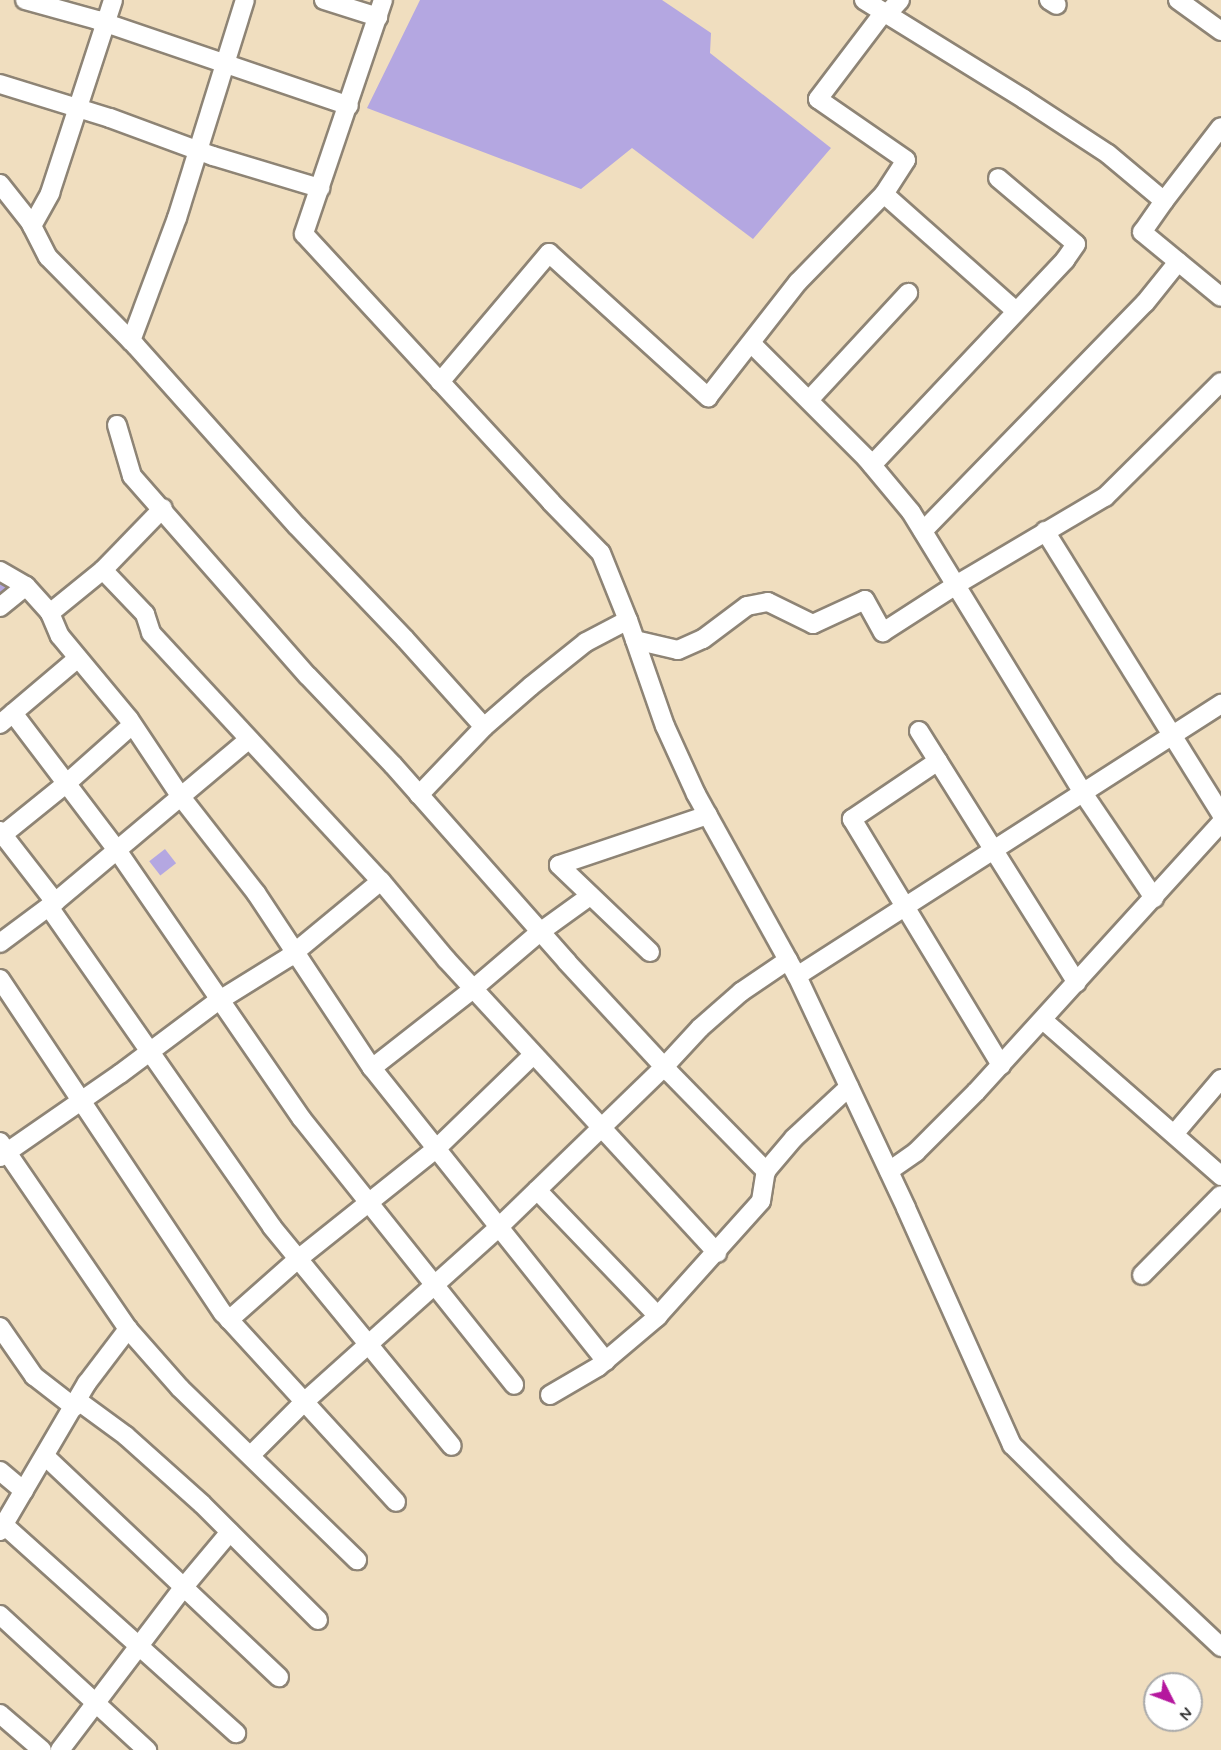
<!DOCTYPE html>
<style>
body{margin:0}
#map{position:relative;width:1221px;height:1750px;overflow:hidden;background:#f0debf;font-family:Mynerve,sans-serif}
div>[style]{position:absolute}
.building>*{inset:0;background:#b4a7e1;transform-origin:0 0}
.roads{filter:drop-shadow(2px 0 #8e8475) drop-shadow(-2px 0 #8e8475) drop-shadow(0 2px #8e8475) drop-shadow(0 -2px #8e8475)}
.minor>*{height:18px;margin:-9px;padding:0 9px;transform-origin:9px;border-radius:9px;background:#fff}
span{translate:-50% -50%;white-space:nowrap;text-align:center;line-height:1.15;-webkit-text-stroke:4.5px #fff;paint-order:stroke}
.north{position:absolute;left:1143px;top:1672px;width:60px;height:60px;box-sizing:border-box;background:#fff;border:2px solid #aaa;border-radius:50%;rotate:132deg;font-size:16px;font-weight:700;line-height:24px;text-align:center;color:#2b2b2b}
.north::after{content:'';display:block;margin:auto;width:21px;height:27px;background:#b5179e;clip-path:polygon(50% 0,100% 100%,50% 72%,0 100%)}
</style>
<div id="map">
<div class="building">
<i style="clip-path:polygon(420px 0,662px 0,711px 33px,710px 53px,831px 148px,753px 239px,632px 148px,581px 189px,367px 108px)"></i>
<i style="clip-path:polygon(0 580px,10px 585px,0 593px)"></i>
<i style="left:165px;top:849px;width:18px;height:20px;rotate:52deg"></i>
</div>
<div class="roads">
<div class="minor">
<i style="left:25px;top:0;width:75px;rotate:15.5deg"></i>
<i style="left:97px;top:20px;width:266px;rotate:18.8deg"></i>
<i style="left:324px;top:0;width:57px;rotate:17.5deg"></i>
<i style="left:383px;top:0;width:247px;rotate:108.7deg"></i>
<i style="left:304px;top:234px;width:364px;rotate:47.3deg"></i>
<i style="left:551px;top:502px;width:71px;rotate:45.6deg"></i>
<i style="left:601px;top:553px;width:72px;rotate:68.1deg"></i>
<i style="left:628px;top:620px;width:112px;rotate:70.8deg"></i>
<i style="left:665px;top:726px;width:75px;rotate:65.5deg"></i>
<i style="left:696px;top:794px;width:208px;rotate:61deg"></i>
<i style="left:797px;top:976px;width:256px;rotate:64.8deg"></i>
<i style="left:906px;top:1208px;width:260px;rotate:65.9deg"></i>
<i style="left:1012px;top:1445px;width:155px;rotate:44.7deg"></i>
<i style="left:1122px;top:1554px;width:136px;rotate:43.2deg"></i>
<i style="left:864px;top:0;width:188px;rotate:31.7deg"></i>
<i style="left:1024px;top:99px;width:100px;rotate:33.2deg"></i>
<i style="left:1108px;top:154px;width:73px;rotate:40deg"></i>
<i style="left:1164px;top:201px;width:38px;rotate:125deg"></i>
<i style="left:1142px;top:232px;width:102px;rotate:39.4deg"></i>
<i style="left:1049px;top:0;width:9px;rotate:32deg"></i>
<i style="left:1178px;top:0;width:53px;rotate:35.8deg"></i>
<i style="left:887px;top:14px;width:19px;rotate:-47deg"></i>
<i style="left:0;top:84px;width:115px;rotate:17.2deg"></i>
<i style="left:110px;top:118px;width:110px;rotate:20.3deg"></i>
<i style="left:213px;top:156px;width:112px;rotate:16.7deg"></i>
<i style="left:0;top:184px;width:48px;rotate:51.7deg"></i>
<i style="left:30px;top:222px;width:39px;rotate:63deg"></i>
<i style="left:48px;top:257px;width:125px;rotate:45.3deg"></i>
<i style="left:136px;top:346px;width:241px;rotate:48.2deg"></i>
<i style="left:297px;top:526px;width:156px;rotate:46.3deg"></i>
<i style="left:405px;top:639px;width:118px;rotate:48.1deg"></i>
<i style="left:884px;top:194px;width:176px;rotate:41.6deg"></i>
<i style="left:1164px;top:201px;width:93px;rotate:-52.4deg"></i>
<i style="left:32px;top:226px;width:38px;rotate:-61deg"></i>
<i style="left:50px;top:193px;width:203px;rotate:-71.9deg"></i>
<i style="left:131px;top:341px;width:131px;rotate:-69.5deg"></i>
<i style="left:177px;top:218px;width:228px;rotate:-72.7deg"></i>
<i style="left:752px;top:344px;width:161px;rotate:45deg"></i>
<i style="left:866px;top:458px;width:70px;rotate:50.2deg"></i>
<i style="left:911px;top:512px;width:329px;rotate:58.5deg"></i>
<i style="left:1083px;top:793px;width:127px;rotate:55.9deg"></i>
<i style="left:440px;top:382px;width:169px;rotate:-49.8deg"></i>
<i style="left:549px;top:253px;width:215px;rotate:42.2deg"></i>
<i style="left:708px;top:397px;width:146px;rotate:-52deg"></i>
<i style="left:798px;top:282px;width:123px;rotate:-45.7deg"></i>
<i style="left:884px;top:194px;width:40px;rotate:-57.1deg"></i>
<i style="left:906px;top:160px;width:107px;rotate:-145.3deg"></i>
<i style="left:818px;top:99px;width:109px;rotate:-52.8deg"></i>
<i style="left:809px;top:400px;width:146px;rotate:-47.2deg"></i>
<i style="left:117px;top:425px;width:53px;rotate:73.6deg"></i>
<i style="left:132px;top:476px;width:266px;rotate:48.7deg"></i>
<i style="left:308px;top:676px;width:123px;rotate:46.3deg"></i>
<i style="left:393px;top:765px;width:263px;rotate:48.5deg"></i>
<i style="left:567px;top:962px;width:150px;rotate:47.2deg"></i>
<i style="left:669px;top:1072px;width:139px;rotate:45.6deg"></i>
<i style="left:872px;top:465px;width:282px;rotate:-46.7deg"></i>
<i style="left:1065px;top:260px;width:19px;rotate:-55deg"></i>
<i style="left:1076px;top:244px;width:102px;rotate:-139.8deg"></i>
<i style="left:923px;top:531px;width:318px;rotate:-45.8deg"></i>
<i style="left:1145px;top:303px;width:53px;rotate:-51.2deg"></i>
<i style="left:1045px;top:531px;width:333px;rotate:58.1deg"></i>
<i style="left:103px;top:570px;width:61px;rotate:46.3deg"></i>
<i style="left:145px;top:614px;width:20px;rotate:72deg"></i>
<i style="left:151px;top:633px;width:338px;rotate:47.2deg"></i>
<i style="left:381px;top:881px;width:102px;rotate:50.2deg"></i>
<i style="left:446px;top:959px;width:400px;rotate:47.3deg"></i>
<i style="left:0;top:571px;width:30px;rotate:30deg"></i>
<i style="left:26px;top:586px;width:36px;rotate:48deg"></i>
<i style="left:50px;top:613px;width:25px;rotate:67deg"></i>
<i style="left:60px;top:636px;width:108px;rotate:50.3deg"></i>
<i style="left:129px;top:719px;width:94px;rotate:56.3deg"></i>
<i style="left:181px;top:797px;width:122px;rotate:52deg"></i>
<i style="left:256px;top:893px;width:210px;rotate:56.5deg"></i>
<i style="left:372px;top:1068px;width:375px;rotate:51.4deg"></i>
<i style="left:0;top:607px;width:33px;rotate:-39deg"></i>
<i style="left:50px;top:613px;width:68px;rotate:-39.1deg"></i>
<i style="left:103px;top:570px;width:86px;rotate:-45.9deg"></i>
<i style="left:635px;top:640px;width:44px;rotate:13.1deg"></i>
<i style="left:678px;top:650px;width:27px;rotate:-24deg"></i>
<i style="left:703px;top:639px;width:55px;rotate:-36.9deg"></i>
<i style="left:747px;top:606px;width:21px;rotate:-11deg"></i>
<i style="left:768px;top:602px;width:50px;rotate:26.1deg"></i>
<i style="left:813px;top:624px;width:57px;rotate:-24.8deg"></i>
<i style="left:865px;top:600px;width:37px;rotate:61deg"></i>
<i style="left:883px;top:632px;width:87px;rotate:-32.8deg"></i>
<i style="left:956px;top:585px;width:173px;rotate:-30.6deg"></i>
<i style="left:1105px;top:497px;width:163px;rotate:-44.8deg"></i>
<i style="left:13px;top:713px;width:172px;rotate:52.8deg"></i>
<i style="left:117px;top:850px;width:326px;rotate:55.5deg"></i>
<i style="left:302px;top:1119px;width:340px;rotate:51.4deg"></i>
<i style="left:0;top:724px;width:102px;rotate:-40.2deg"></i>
<i style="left:919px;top:731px;width:297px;rotate:57.9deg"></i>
<i style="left:938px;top:761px;width:104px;rotate:146deg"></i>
<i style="left:852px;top:819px;width:288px;rotate:58.8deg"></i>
<i style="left:419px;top:795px;width:94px;rotate:-46.3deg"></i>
<i style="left:484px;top:727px;width:62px;rotate:-41.1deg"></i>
<i style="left:531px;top:686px;width:70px;rotate:-38.7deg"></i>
<i style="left:586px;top:642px;width:47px;rotate:-27.6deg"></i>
<i style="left:0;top:831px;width:90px;rotate:52.2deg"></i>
<i style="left:0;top:837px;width:86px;rotate:-38.9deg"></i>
<i style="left:67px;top:783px;width:87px;rotate:-41.7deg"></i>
<i style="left:49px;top:907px;width:390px;rotate:55.1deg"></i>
<i style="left:272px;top:1227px;width:283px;rotate:50.6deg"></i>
<i style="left:0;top:943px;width:69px;rotate:-36.7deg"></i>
<i style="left:55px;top:902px;width:253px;rotate:-40deg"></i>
<i style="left:650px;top:952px;width:126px;rotate:-136.3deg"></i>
<i style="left:559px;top:865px;width:157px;rotate:-18.6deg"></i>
<i style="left:797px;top:976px;width:504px;rotate:-32.68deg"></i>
<i style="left:0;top:979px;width:402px;rotate:56.3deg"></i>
<i style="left:223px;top:1313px;width:256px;rotate:47.5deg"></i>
<i style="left:1043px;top:1020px;width:237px;rotate:41.2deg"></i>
<i style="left:372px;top:1068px;width:128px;rotate:-38deg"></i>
<i style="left:473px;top:989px;width:88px;rotate:-40.4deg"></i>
<i style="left:540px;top:932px;width:62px;rotate:-35.8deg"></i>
<i style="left:1175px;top:1133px;width:71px;rotate:-49.6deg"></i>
<i style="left:0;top:1142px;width:227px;rotate:55.6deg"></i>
<i style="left:128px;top:1329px;width:79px;rotate:48.6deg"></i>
<i style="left:180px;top:1388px;width:247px;rotate:44.2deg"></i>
<i style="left:0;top:1157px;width:146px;rotate:-34.7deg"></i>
<i style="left:120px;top:1074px;width:119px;rotate:-36.8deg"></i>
<i style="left:215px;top:1003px;width:87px;rotate:-31.9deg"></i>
<i style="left:289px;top:957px;width:119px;rotate:-39.6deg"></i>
<i style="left:889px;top:1171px;width:33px;rotate:-35deg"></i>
<i style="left:916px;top:1152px;width:85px;rotate:-45deg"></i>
<i style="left:976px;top:1092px;width:364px;rotate:-47.7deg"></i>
<i style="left:537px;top:1190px;width:175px;rotate:46.2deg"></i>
<i style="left:1142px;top:1275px;width:112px;rotate:-45.4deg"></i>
<i style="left:229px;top:1320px;width:92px;rotate:-41.5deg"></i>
<i style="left:298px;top:1259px;width:178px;rotate:-38.6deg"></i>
<i style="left:437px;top:1148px;width:134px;rotate:-44.1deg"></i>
<i style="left:0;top:1327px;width:60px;rotate:55.2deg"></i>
<i style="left:34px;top:1376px;width:51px;rotate:37.8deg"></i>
<i style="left:550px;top:1395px;width:56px;rotate:-30.3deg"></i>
<i style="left:598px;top:1367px;width:76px;rotate:-40.2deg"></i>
<i style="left:656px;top:1318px;width:157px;rotate:-48.1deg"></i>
<i style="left:761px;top:1201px;width:30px;rotate:-81deg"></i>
<i style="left:766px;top:1171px;width:43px;rotate:-49.7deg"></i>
<i style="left:794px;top:1138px;width:75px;rotate:-42.8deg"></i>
<i style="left:77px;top:1400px;width:61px;rotate:36.3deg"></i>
<i style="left:126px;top:1436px;width:102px;rotate:41.8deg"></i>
<i style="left:202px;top:1504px;width:164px;rotate:45deg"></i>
<i style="left:251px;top:1455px;width:74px;rotate:-45deg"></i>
<i style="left:303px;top:1403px;width:265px;rotate:-41.9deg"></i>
<i style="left:500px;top:1226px;width:228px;rotate:-44.1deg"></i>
<i style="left:664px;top:1067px;width:53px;rotate:-47.3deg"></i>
<i style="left:700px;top:1028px;width:55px;rotate:-41.3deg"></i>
<i style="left:741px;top:992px;width:57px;rotate:-34.2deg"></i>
<i style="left:45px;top:1456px;width:322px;rotate:43.4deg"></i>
<i style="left:0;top:1471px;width:31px;rotate:40deg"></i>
<i style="left:4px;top:1525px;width:312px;rotate:41.9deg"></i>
<i style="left:0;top:1531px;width:172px;rotate:-59.6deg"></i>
<i style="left:87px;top:1383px;width:68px;rotate:-52.8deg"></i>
<i style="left:0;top:1615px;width:200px;rotate:42.6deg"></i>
<i style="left:0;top:1714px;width:55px;rotate:40.6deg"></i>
<i style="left:60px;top:1750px;width:203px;rotate:-52.8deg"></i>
<i style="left:183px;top:1588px;width:73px;rotate:-50deg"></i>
</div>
</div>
<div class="north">N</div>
</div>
